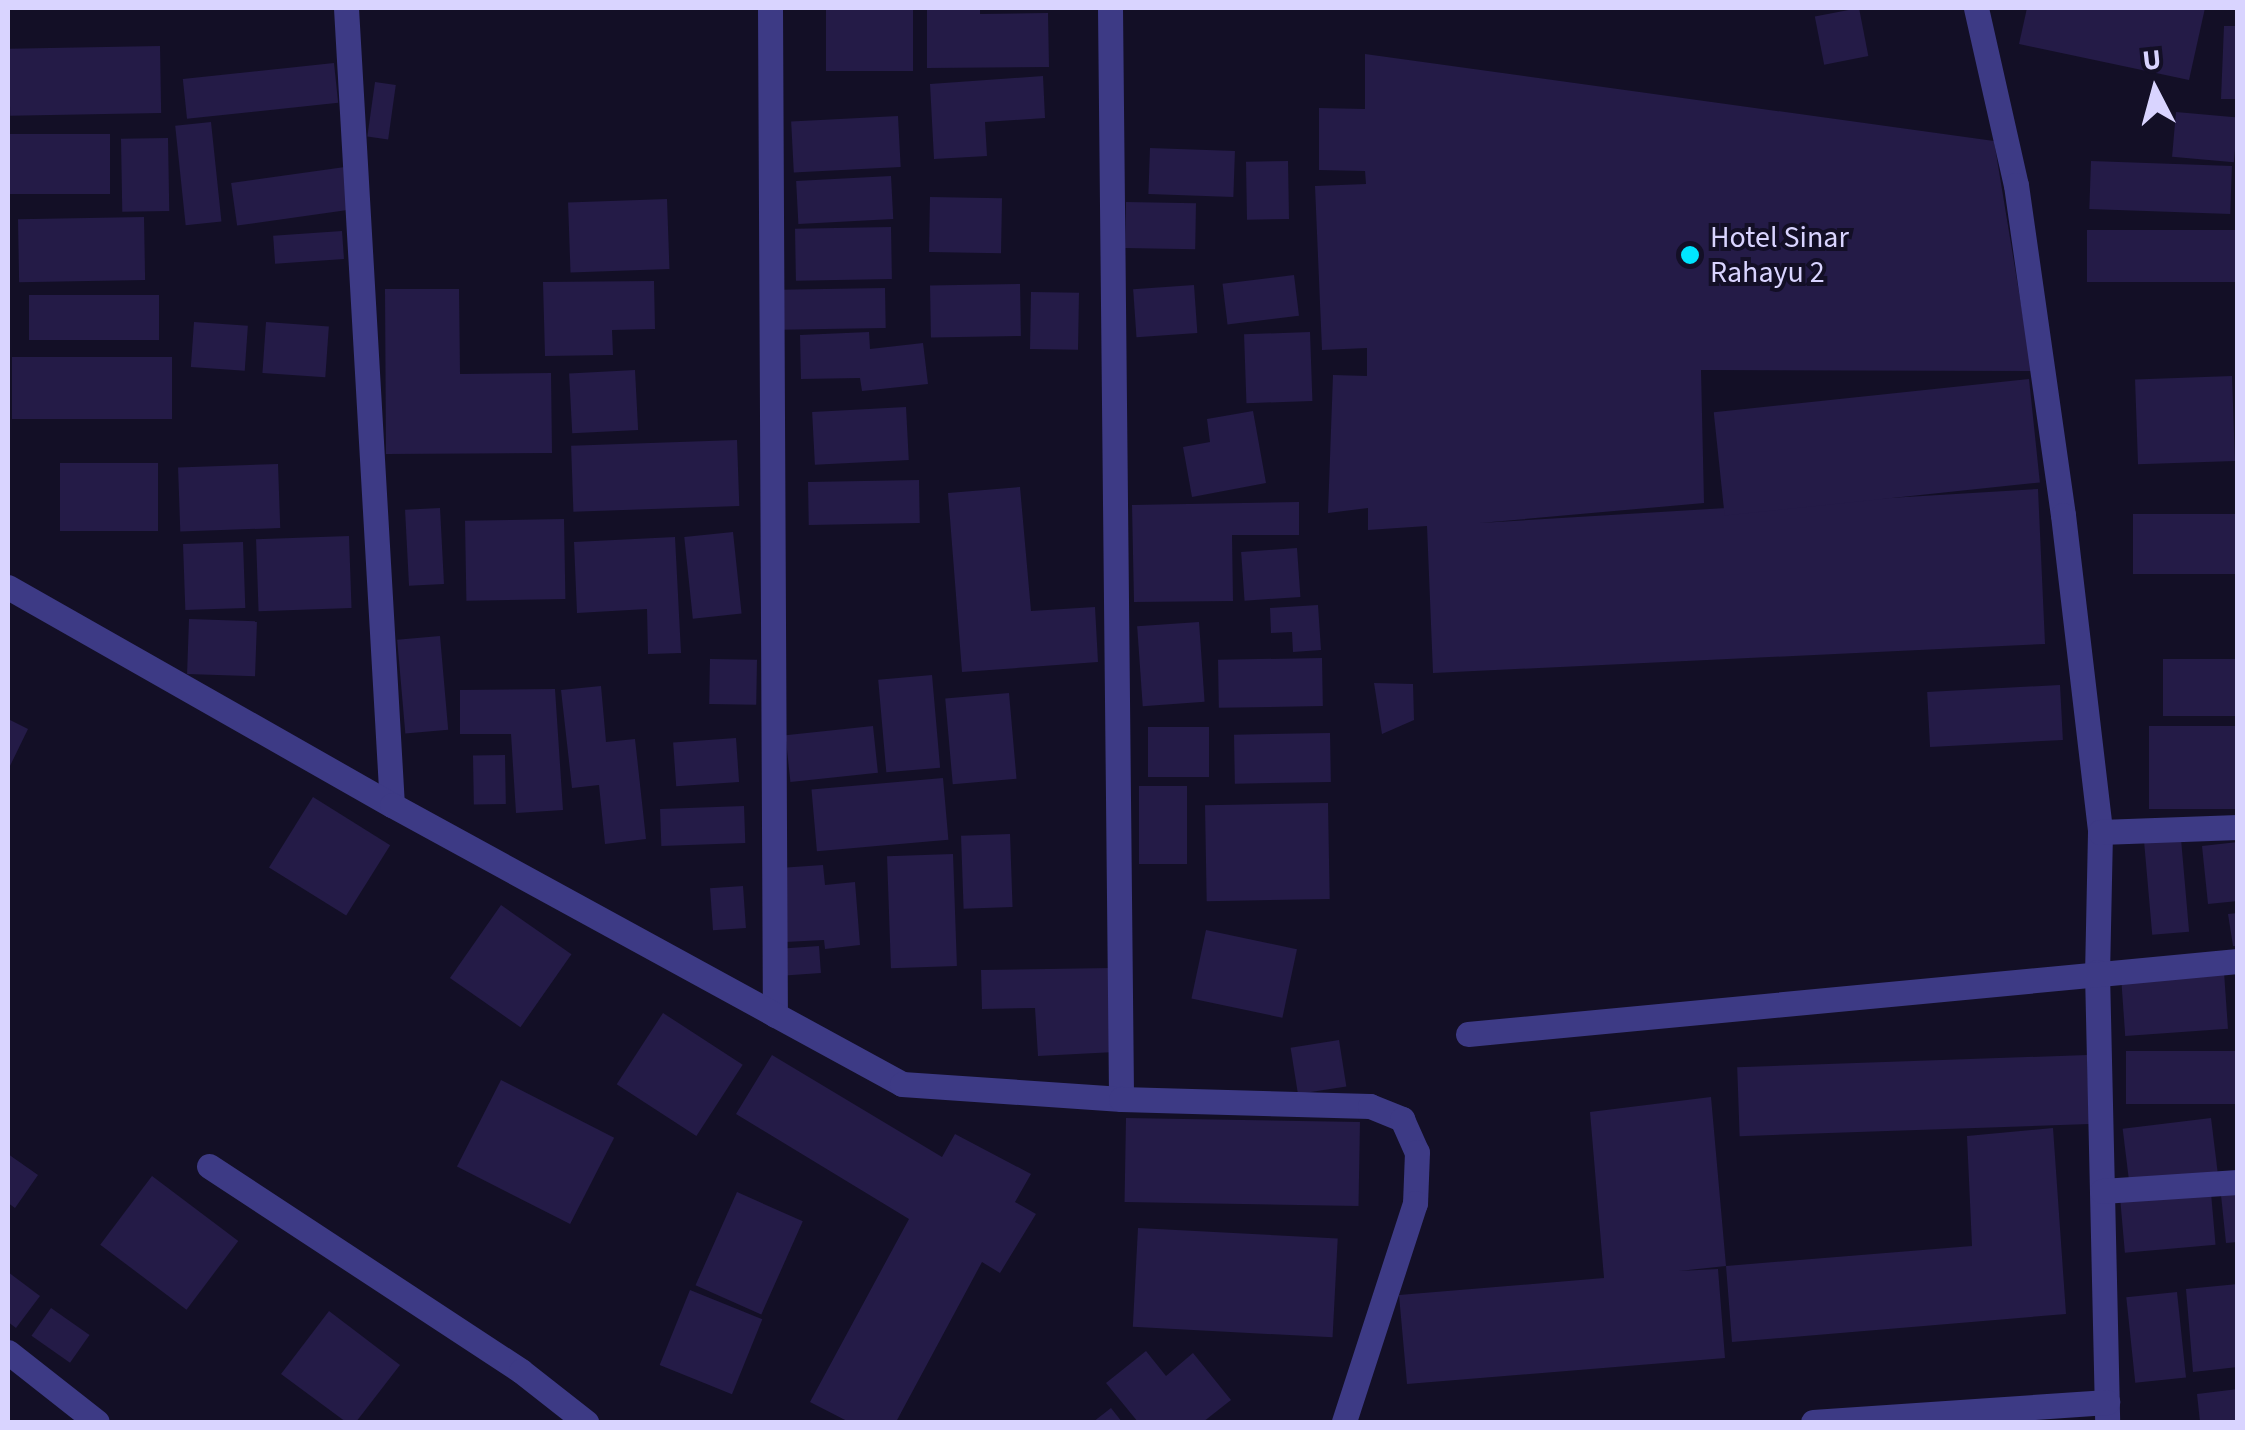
<!DOCTYPE html>
<style>
body{margin:0}
#map{position:relative;width:2245px;height:1430px;overflow:hidden;background:#130f26;font-family:"Source Sans 3",sans-serif}
div>[style]{position:absolute}
.building>*{inset:0;background:#241b47;transform-origin:0 0}
.minor>*{height:25px;margin:-12.5px;padding:0 12.5px;transform-origin:12.5px;border-radius:12.5px;background:#3d3a85}
.dots>*{width:28px;height:28px;translate:-50% -50%;box-sizing:border-box;border:5px solid #130f26;border-radius:50%}
span{translate:-50% -50%;white-space:nowrap;text-align:center;line-height:1.15;-webkit-text-stroke:8px #130f26;paint-order:stroke}
.poi-label{font-size:30px;color:#d9d4ff}
.left{translate:0 -50%;text-align:left}
.frame{position:absolute;inset:0;border:10px solid #d9d4ff;pointer-events:none}
.north{position:absolute;left:2105px;top:40px;width:100px;height:100px;-webkit-text-stroke:8px #130f26;paint-order:stroke;rotate:354deg;font-size:28px;font-weight:700;line-height:40px;text-align:center;color:#d9d4ff}
.north::after{content:'';display:block;margin:auto;width:35px;height:45px;background:#d9d4ff;clip-path:polygon(50% 0,100% 100%,50% 72%,0 100%)}
</style>
<div id="map">
<div class="building">
<i style="left:826px;top:8px;width:87px;height:63px"></i>
<i style="clip-path:polygon(927px 8px,980px 8px,980px 14px,1048px 13px,1049px 67px,927px 68px)"></i>
<i style="left:1859px;top:8px;width:49px;height:45px;rotate:79deg"></i>
<i style="clip-path:polygon(2027px 8px,2205px 8px,2189px 80px,2019px 44px)"></i>
<i style="clip-path:polygon(2224px 26px,2238px 26px,2238px 99px,2221px 99px)"></i>
<i style="left:160px;top:46px;width:67px;height:151px;rotate:89deg"></i>
<i style="clip-path:polygon(1365px 54px,1994px 141px,2032px 371px,1701px 370px,1704px 503px,1480px 523px,2038px 489px,2045px 644px,1433px 673px,1427px 526px,1368px 530px,1368px 508px,1328px 513px,1333px 375px,1367px 376px,1367px 348px,1322px 350px,1315px 186px,1366px 184px,1365px 171px,1319px 170px,1319px 108px,1365px 109px)"></i>
<i style="left:334px;top:63px;width:40px;height:152px;rotate:84deg"></i>
<i style="clip-path:polygon(1043px 76px,1045px 118px,985px 122px,987px 156px,934px 159px,930px 84px)"></i>
<i style="left:375px;top:82px;width:21px;height:55px;rotate:8deg"></i>
<i style="left:2176px;top:112px;width:62px;height:45px;rotate:5deg"></i>
<i style="left:898px;top:116px;width:51px;height:107px;rotate:87deg"></i>
<i style="left:211px;top:122px;width:100px;height:36px;rotate:84deg"></i>
<i style="left:8px;top:134px;width:102px;height:60px"></i>
<i style="left:168px;top:138px;width:73px;height:47px;rotate:89deg"></i>
<i style="left:1150px;top:148px;width:85px;height:46px;rotate:2deg"></i>
<i style="left:1288px;top:161px;width:58px;height:42px;rotate:89deg"></i>
<i style="left:2091px;top:161px;width:141px;height:48px;rotate:2deg"></i>
<i style="left:345px;top:167px;width:43px;height:115px;rotate:82deg"></i>
<i style="left:891px;top:176px;width:43px;height:95px;rotate:87deg"></i>
<i style="left:930px;top:197px;width:72px;height:55px;rotate:1deg"></i>
<i style="left:667px;top:199px;width:70px;height:99px;rotate:88deg"></i>
<i style="left:1126px;top:202px;width:70px;height:46px;rotate:1deg"></i>
<i style="left:144px;top:217px;width:63px;height:126px;rotate:89deg"></i>
<i style="left:891px;top:227px;width:52px;height:96px;rotate:89deg"></i>
<i style="left:2238px;top:230px;width:52px;height:151px;rotate:90deg"></i>
<i style="left:342px;top:231px;width:28px;height:69px;rotate:86deg"></i>
<i style="left:1294px;top:275px;width:41px;height:72px;rotate:83deg"></i>
<i style="clip-path:polygon(654px 281px,655px 329px,612px 330px,613px 355px,545px 356px,543px 282px)"></i>
<i style="left:1020px;top:284px;width:52px;height:90px;rotate:89deg"></i>
<i style="left:1194px;top:285px;width:48px;height:61px;rotate:86deg"></i>
<i style="left:885px;top:288px;width:40px;height:105px;rotate:89deg"></i>
<i style="clip-path:polygon(385px 289px,459px 289px,460px 374px,551px 373px,552px 453px,386px 454px)"></i>
<i style="left:1031px;top:292px;width:48px;height:57px;rotate:1deg"></i>
<i style="left:29px;top:295px;width:130px;height:45px"></i>
<i style="left:194px;top:322px;width:54px;height:45px;rotate:4deg"></i>
<i style="left:266px;top:322px;width:63px;height:51px;rotate:4deg"></i>
<i style="clip-path:polygon(869px 332px,870px 349px,923px 343px,928px 384px,862px 391px,860px 378px,801px 379px,800px 335px)"></i>
<i style="left:1310px;top:332px;width:69px;height:66px;rotate:88deg"></i>
<i style="left:172px;top:357px;width:62px;height:160px;rotate:90deg"></i>
<i style="left:635px;top:370px;width:60px;height:66px;rotate:87deg"></i>
<i style="left:2232px;top:376px;width:85px;height:97px;rotate:88deg"></i>
<i style="left:2029px;top:379px;width:104px;height:317px;rotate:84deg"></i>
<i style="left:906px;top:407px;width:53px;height:94px;rotate:87deg"></i>
<i style="clip-path:polygon(1253px 411px,1266px 483px,1192px 497px,1183px 447px,1210px 442px,1207px 419px)"></i>
<i style="left:737px;top:440px;width:66px;height:166px;rotate:88deg"></i>
<i style="left:60px;top:463px;width:98px;height:68px"></i>
<i style="left:278px;top:464px;width:64px;height:100px;rotate:88deg"></i>
<i style="left:919px;top:480px;width:43px;height:111px;rotate:89deg"></i>
<i style="clip-path:polygon(1020px 487px,1031px 611px,1095px 607px,1098px 662px,962px 672px,948px 493px)"></i>
<i style="clip-path:polygon(1299px 502px,1299px 535px,1232px 535px,1233px 601px,1134px 602px,1132px 505px)"></i>
<i style="left:440px;top:508px;width:76px;height:35px;rotate:87deg"></i>
<i style="left:2238px;top:514px;width:60px;height:105px;rotate:90deg"></i>
<i style="left:564px;top:519px;width:80px;height:99px;rotate:89deg"></i>
<i style="left:733px;top:532px;width:82px;height:49px;rotate:84deg"></i>
<i style="left:349px;top:536px;width:72px;height:93px;rotate:88deg"></i>
<i style="clip-path:polygon(675px 537px,681px 653px,648px 654px,647px 609px,577px 613px,574px 542px)"></i>
<i style="left:243px;top:542px;width:66px;height:60px;rotate:88deg"></i>
<i style="left:1297px;top:548px;width:49px;height:56px;rotate:86deg"></i>
<i style="clip-path:polygon(1318px 605px,1321px 650px,1293px 652px,1292px 632px,1271px 633px,1270px 608px)"></i>
<i style="left:189px;top:619px;width:68px;height:55px;rotate:2deg"></i>
<i style="left:1199px;top:622px;width:80px;height:62px;rotate:86deg"></i>
<i style="left:440px;top:636px;width:94px;height:43px;rotate:85deg"></i>
<i style="left:1322px;top:658px;width:48px;height:104px;rotate:89deg"></i>
<i style="left:710px;top:659px;width:47px;height:45px;rotate:1deg"></i>
<i style="left:2238px;top:659px;width:57px;height:75px;rotate:90deg"></i>
<i style="left:932px;top:675px;width:93px;height:54px;rotate:85deg"></i>
<i style="clip-path:polygon(1374px 683px,1413px 684px,1414px 720px,1382px 734px)"></i>
<i style="left:2060px;top:685px;width:55px;height:133px;rotate:87deg"></i>
<i style="clip-path:polygon(601px 686px,606px 742px,635px 739px,646px 839px,605px 844px,599px 785px,572px 788px,561px 690px)"></i>
<i style="clip-path:polygon(555px 689px,563px 810px,516px 813px,511px 734px,460px 734px,460px 690px)"></i>
<i style="left:1009px;top:693px;width:86px;height:64px;rotate:85deg"></i>
<i style="clip-path:polygon(8px 719px,28px 729px,8px 770px)"></i>
<i style="left:873px;top:726px;width:47px;height:88px;rotate:84deg"></i>
<i style="left:2238px;top:726px;width:83px;height:89px;rotate:90deg"></i>
<i style="left:1209px;top:727px;width:50px;height:61px;rotate:90deg"></i>
<i style="left:1330px;top:733px;width:49px;height:96px;rotate:89deg"></i>
<i style="left:736px;top:738px;width:44px;height:63px;rotate:86deg"></i>
<i style="left:505px;top:755px;width:49px;height:32px;rotate:89deg"></i>
<i style="left:943px;top:778px;width:62px;height:132px;rotate:85deg"></i>
<i style="left:1187px;top:786px;width:78px;height:48px;rotate:90deg"></i>
<i style="left:313px;top:797px;width:91px;height:83px;rotate:32deg"></i>
<i style="left:1328px;top:803px;width:96px;height:123px;rotate:89deg"></i>
<i style="left:744px;top:806px;width:37px;height:84px;rotate:88deg"></i>
<i style="left:1010px;top:834px;width:73px;height:49px;rotate:88deg"></i>
<i style="left:2181px;top:839px;width:93px;height:37px;rotate:85deg"></i>
<i style="clip-path:polygon(2238px 842px,2238px 901px,2208px 904px,2202px 846px)"></i>
<i style="left:953px;top:854px;width:112px;height:66px;rotate:88deg"></i>
<i style="clip-path:polygon(823px 865px,825px 885px,855px 882px,860px 945px,825px 949px,824px 940px,785px 942px,779px 868px)"></i>
<i style="left:743px;top:886px;width:42px;height:33px;rotate:86deg"></i>
<i style="left:501px;top:905px;width:86px;height:89px;rotate:35deg"></i>
<i style="clip-path:polygon(2238px 913px,2238px 946px,2233px 946px,2228px 914px)"></i>
<i style="left:1206px;top:930px;width:93px;height:70px;rotate:12deg"></i>
<i style="left:819px;top:946px;width:27px;height:36px;rotate:86deg"></i>
<i style="clip-path:polygon(1111px 968px,1115px 1052px,1038px 1056px,1035px 1008px,982px 1009px,981px 970px)"></i>
<i style="left:2224px;top:972px;width:57px;height:103px;rotate:86deg"></i>
<i style="left:663px;top:1013px;width:95px;height:85px;rotate:33deg"></i>
<i style="left:1339px;top:1040px;width:47px;height:49px;rotate:81deg"></i>
<i style="left:2238px;top:1051px;width:53px;height:112px;rotate:90deg"></i>
<i style="clip-path:polygon(772px 1055px,942px 1157px,955px 1134px,1031px 1174px,1015px 1202px,1036px 1214px,1000px 1273px,982px 1262px,896px 1422px,849px 1422px,810px 1402px,909px 1219px,736px 1114px)"></i>
<i style="left:2087px;top:1055px;width:69px;height:350px;rotate:88deg"></i>
<i style="left:501px;top:1080px;width:127px;height:97px;rotate:27deg"></i>
<i style="clip-path:polygon(1711px 1097px,1726px 1266px,1679px 1271px,1718px 1269px,1725px 1358px,1407px 1384px,1399px 1295px,1604px 1278px,1590px 1112px)"></i>
<i style="left:1126px;top:1118px;width:234px;height:84px;rotate:1deg"></i>
<i style="left:2211px;top:1118px;width:54px;height:89px;rotate:83deg"></i>
<i style="clip-path:polygon(2053px 1128px,2066px 1314px,1732px 1342px,1726px 1266px,1972px 1246px,1967px 1136px)"></i>
<i style="clip-path:polygon(8px 1154px,38px 1175px,15px 1208px,8px 1203px)"></i>
<i style="left:152px;top:1176px;width:108px;height:86px;rotate:37deg"></i>
<i style="left:737px;top:1192px;width:72px;height:102px;rotate:24deg"></i>
<i style="left:2211px;top:1193px;width:52px;height:91px;rotate:85deg"></i>
<i style="clip-path:polygon(2238px 1193px,2238px 1242px,2226px 1243px,2221px 1195px)"></i>
<i style="left:1138px;top:1228px;width:200px;height:99px;rotate:3deg"></i>
<i style="clip-path:polygon(8px 1272px,40px 1296px,16px 1328px,8px 1322px)"></i>
<i style="clip-path:polygon(2238px 1284px,2238px 1367px,2193px 1372px,2186px 1289px)"></i>
<i style="left:690px;top:1290px;width:78px;height:81px;rotate:22deg"></i>
<i style="left:2177px;top:1292px;width:86px;height:51px;rotate:84deg"></i>
<i style="left:51px;top:1308px;width:47px;height:34px;rotate:35deg"></i>
<i style="clip-path:polygon(329px 1311px,400px 1365px,356px 1422px,346px 1422px,281px 1374px)"></i>
<i style="clip-path:polygon(1146px 1351px,1166px 1376px,1193px 1353px,1231px 1400px,1203px 1422px,1138px 1422px,1106px 1383px)"></i>
<i style="clip-path:polygon(2238px 1389px,2238px 1422px,2200px 1422px,2197px 1394px)"></i>
<i style="clip-path:polygon(1111px 1408px,1122px 1422px,1093px 1422px)"></i>
</div>
<div class="minor">
<i style="left:346px;top:8px;width:798px;rotate:86.7deg"></i>
<i style="left:770px;top:8px;width:1007px;rotate:89.72deg"></i>
<i style="left:1110px;top:8px;width:1091px;rotate:89.42deg"></i>
<i style="left:1976px;top:8px;width:181px;rotate:77.3deg"></i>
<i style="left:2016px;top:185px;width:333px;rotate:81.9deg"></i>
<i style="left:2063px;top:515px;width:319px;rotate:83.3deg"></i>
<i style="left:2100px;top:832px;width:140px;rotate:91.2deg"></i>
<i style="left:2097px;top:972px;width:450px;rotate:88.7deg"></i>
<i style="left:8px;top:587px;width:442px;rotate:29.6deg"></i>
<i style="left:392px;top:805px;width:581px;rotate:28.68deg"></i>
<i style="left:902px;top:1084px;width:220px;rotate:3.9deg"></i>
<i style="left:1121px;top:1099px;width:249px;rotate:1.6deg"></i>
<i style="left:1370px;top:1106px;width:35px;rotate:22deg"></i>
<i style="left:1402px;top:1119px;width:36px;rotate:66deg"></i>
<i style="left:1417px;top:1152px;width:51px;rotate:92.2deg"></i>
<i style="left:1415px;top:1203px;width:230px;rotate:108deg"></i>
<i style="left:2100px;top:832px;width:138px;rotate:-2.1deg"></i>
<i style="left:1468px;top:1034px;width:773px;rotate:-5.42deg"></i>
<i style="left:209px;top:1166px;width:373px;rotate:33.3deg"></i>
<i style="left:521px;top:1371px;width:83px;rotate:38.1deg"></i>
<i style="left:2102px;top:1191px;width:136px;rotate:-3.8deg"></i>
<i style="left:8px;top:1352px;width:113px;rotate:38.2deg"></i>
<i style="left:1813px;top:1422px;width:295px;rotate:-3.9deg"></i>
</div>
<div class="dots">
<i style="left:1690px;top:255px;background:#00e5ff"></i>
</div>
<div class="poi-label">
<span class="left" style="left:1710px;top:255px">Hotel Sinar<br>Rahayu 2</span>
</div>
<div class="frame"></div>
<div class="north">U</div>
</div>
